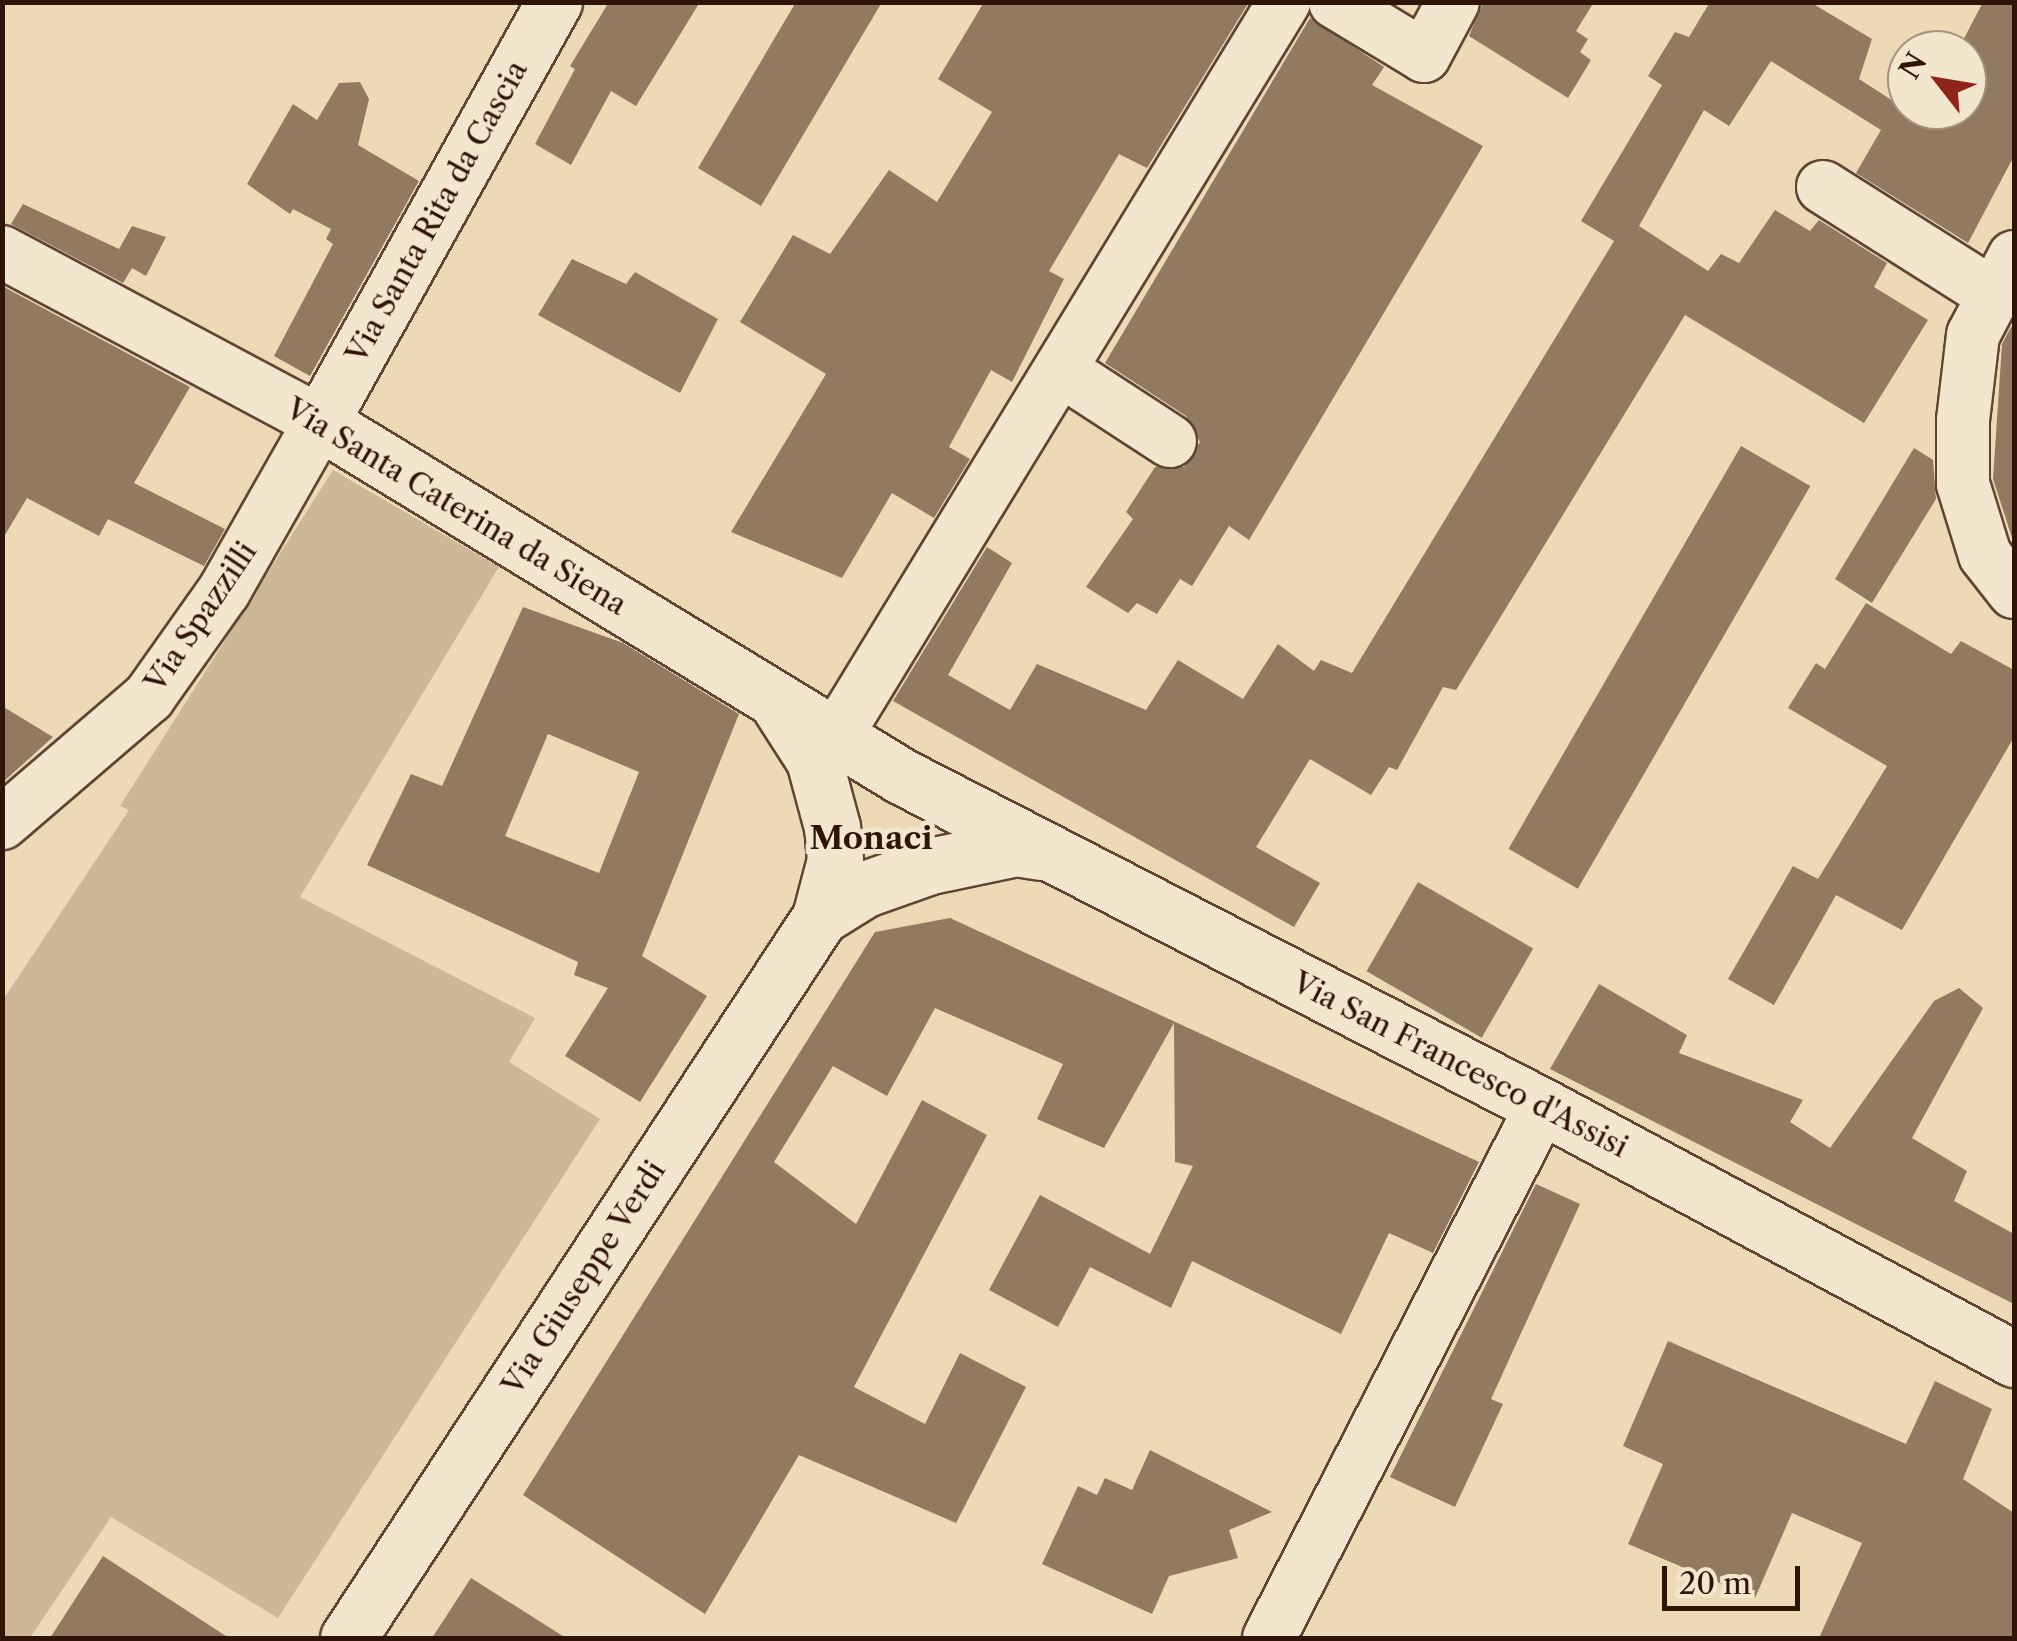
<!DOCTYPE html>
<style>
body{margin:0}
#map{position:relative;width:2017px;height:1641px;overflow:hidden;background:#ecd9b5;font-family:"Libre Caslon Text",serif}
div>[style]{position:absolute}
.green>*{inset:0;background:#ccb897}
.building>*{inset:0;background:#927a61;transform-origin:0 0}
.roads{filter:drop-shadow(2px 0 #5f4532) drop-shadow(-2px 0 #5f4532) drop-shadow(0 2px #5f4532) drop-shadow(0 -2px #5f4532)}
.street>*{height:52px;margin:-26px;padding:0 26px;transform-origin:26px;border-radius:26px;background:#f3e6cf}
.secondary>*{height:55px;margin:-27.5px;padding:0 27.5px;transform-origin:27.5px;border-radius:27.5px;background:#f3e6cf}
span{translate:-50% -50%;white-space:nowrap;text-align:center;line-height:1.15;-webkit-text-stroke:10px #f3e6cf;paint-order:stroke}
.street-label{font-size:30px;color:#301407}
.neighbourhood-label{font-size:32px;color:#301407;font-weight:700}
.frame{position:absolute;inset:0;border:5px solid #301407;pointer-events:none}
.north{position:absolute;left:1887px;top:30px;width:100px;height:100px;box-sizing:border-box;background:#f3e6cf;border:2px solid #a5927f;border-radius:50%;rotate:301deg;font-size:28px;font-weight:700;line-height:40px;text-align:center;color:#301407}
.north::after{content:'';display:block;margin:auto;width:35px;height:45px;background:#8f2418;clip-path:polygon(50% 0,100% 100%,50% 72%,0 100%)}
.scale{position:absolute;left:1662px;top:1566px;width:138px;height:45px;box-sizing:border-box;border:5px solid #301407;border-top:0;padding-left:12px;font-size:30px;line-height:35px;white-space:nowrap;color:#301407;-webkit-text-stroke:8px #f3e6cf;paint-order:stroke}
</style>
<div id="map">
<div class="green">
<i style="clip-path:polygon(333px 470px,499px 567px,300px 897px,535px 1018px,509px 1062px,600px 1119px,278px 1618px,111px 1517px,30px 1638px,3px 1638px,3px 1000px,129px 810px,120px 806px)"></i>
</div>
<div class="building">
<i style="clip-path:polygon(609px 2px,700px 2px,636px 106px,611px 91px,571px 165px,535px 144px,575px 69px,570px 66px)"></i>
<i style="clip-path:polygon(796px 2px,882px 2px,761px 206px,698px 168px)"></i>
<i style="clip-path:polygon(984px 2px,1249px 2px,1147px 168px,1119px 154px,1049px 271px,1064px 279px,1012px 382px,991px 370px,949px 447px,970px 459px,934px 518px,892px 493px,842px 578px,731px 532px,826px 374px,740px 322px,793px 235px,830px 254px,889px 170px,937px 202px,992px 112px,938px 79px)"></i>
<i style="clip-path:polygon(1483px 2px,1594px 2px,1576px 31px,1588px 39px,1580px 52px,1591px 60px,1568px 98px,1469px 36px)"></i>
<i style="clip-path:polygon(1710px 2px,1810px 2px,1872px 39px,1859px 79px,1907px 110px,1925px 114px,1967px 110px,1967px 50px,1958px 50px,1983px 2px,2014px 2px,2014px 156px,1968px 243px,1856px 173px,1881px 130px,1771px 61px,1729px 126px,1704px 110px,1639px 226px,1708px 271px,1721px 254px,1739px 263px,1775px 210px,1810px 231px,1819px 220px,1887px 263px,1874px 287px,1928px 320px,1864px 423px,1685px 315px,1456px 690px,1443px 687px,1397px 770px,1389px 767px,1371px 795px,1310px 759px,1256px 847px,1320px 883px,1294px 927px,893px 701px,987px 547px,1012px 563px,948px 675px,1010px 710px,1037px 664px,1146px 710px,1178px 660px,1243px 699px,1278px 644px,1314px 671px,1321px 660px,1352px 673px,1614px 241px,1581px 221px,1662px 85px,1648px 76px,1675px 32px,1689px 37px)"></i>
<i style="clip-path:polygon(1310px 18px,1384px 67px,1372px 85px,1483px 146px,1249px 540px,1229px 526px,1192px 586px,1180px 579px,1157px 614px,1137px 603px,1128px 613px,1086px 587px,1133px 519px,1126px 512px,1155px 467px,1184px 467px,1200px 442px,1186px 416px,1105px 363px)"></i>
<i style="clip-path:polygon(360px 82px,369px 99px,358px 145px,419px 181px,310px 376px,274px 356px,333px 244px,326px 239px,331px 229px,293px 209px,290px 214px,247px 184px,293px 104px,317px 120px,339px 83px)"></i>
<i style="clip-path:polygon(23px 204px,119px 249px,132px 226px,166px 237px,146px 276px,132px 268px,123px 283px,11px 224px)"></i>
<i style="clip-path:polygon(572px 259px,626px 284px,635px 272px,718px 319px,680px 393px,538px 315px)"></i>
<i style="clip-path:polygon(2px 286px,190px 387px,134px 483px,225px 529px,204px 566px,108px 519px,99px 536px,27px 498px,2px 540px)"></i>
<i style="clip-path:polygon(2011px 327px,2014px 327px,2014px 544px,1993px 479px,2002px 344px)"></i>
<i style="left:1741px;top:446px;width:80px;height:465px;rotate:30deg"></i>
<i style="clip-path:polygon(1914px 448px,1933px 460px,1936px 499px,1872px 603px,1835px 579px)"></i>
<i style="clip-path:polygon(1866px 603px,1951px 654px,1961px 641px,2014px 670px,2014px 737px,1902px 930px,1836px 895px,1774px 1005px,1728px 979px,1793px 866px,1818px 879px,1887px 766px,1788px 708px,1816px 663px,1825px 669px)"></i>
<i style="clip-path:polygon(evenodd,523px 607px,623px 643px,739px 714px,642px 956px,707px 996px,640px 1102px,565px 1056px,608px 988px,574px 975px,578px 962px,367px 865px,411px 774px,442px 786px,523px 607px,548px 734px,639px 772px,599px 873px,505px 836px,548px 734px)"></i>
<i style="clip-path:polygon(2px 706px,53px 737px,2px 783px)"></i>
<i style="left:1418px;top:882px;width:133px;height:103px;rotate:30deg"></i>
<i style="clip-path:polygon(950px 918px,1479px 1162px,1433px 1253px,1389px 1233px,1341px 1334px,1192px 1261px,1171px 1308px,1090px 1267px,1058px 1327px,989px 1290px,1040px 1195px,1150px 1254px,1193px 1166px,1175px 1162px,1174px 1023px,1104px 1148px,1037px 1119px,1063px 1064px,935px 1008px,887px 1096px,833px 1066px,774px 1162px,856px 1224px,922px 1100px,987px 1135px,854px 1387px,925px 1424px,960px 1353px,1026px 1387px,956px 1523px,799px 1455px,705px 1614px,523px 1495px,875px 932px)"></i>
<i style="clip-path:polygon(1599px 984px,1687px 1035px,1679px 1053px,1803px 1100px,1790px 1122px,1830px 1148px,1934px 1001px,1959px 988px,1983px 1008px,1912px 1138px,1967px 1171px,1954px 1201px,2014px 1234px,2014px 1304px,1550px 1069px)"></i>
<i style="clip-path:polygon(1536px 1184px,1580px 1204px,1491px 1399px,1503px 1404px,1455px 1507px,1390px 1477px)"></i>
<i style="clip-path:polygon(1668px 1341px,1906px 1444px,1935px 1381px,1992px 1409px,1963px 1479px,2014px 1513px,2014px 1638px,1819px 1638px,1862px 1543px,1792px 1513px,1755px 1598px,1628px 1544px,1663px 1464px,1623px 1446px)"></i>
<i style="clip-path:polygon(1150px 1450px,1272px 1512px,1229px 1530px,1238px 1558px,1169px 1576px,1152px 1614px,1042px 1564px,1078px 1486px,1097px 1495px,1105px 1478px,1132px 1490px)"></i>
<i style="clip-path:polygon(103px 1556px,229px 1638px,50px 1638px)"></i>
<i style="clip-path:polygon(471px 1578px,566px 1638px,432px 1638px)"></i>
</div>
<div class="roads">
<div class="street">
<i style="left:1335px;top:2px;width:104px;rotate:31.2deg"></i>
<i style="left:1424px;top:56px;width:61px;rotate:-61.8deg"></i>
<i style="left:1823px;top:187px;width:202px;rotate:32.3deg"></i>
<i style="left:2px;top:252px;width:361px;rotate:28.1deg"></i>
<i style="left:320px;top:422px;width:194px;rotate:119.6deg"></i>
<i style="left:224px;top:591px;width:130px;rotate:125.3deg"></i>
<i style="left:149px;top:697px;width:194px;rotate:139.4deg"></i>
<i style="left:2014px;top:257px;width:88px;rotate:117.7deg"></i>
<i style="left:1973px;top:335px;width:86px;rotate:96.7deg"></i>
<i style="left:1963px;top:420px;width:64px;rotate:90deg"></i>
<i style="left:1963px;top:484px;width:74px;rotate:72.8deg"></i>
<i style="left:1985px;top:555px;width:47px;rotate:51.9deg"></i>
<i style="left:1061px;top:370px;width:130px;rotate:33.1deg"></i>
<i style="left:836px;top:736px;width:860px;rotate:-58.6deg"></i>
<i style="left:1269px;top:1638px;width:598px;rotate:-62.84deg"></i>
</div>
<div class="secondary">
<i style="left:554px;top:2px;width:481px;rotate:119.1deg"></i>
<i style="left:320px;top:422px;width:680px;rotate:31.35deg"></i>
<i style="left:901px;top:776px;width:721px;rotate:27.24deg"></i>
<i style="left:1542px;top:1106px;width:536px;rotate:28.19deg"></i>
<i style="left:820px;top:917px;width:53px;rotate:-31.9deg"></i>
<i style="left:865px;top:889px;width:69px;rotate:-19.5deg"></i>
<i style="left:930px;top:866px;width:88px;rotate:-11.8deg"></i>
<i style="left:1016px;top:848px;width:26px;rotate:9deg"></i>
<i style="left:348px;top:1638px;width:862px;rotate:-56.79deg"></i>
<i style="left:820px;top:917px;width:59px;rotate:-75.3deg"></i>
<i style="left:835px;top:860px;width:33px;rotate:-95deg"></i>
<i style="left:832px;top:827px;width:69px;rotate:-105deg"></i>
<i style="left:814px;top:760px;width:63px;rotate:-122.7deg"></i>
</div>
</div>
<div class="street-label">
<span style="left:437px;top:212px;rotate:-61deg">Via Santa Rita da Cascia</span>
<span style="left:456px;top:507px;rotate:31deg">Via Santa Caterina da Siena</span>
<span style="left:201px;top:617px;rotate:-56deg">Via Spazzilli</span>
<span style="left:1460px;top:1065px;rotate:27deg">Via San Francesco d'Assisi</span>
<span style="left:584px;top:1278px;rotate:-57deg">Via Giuseppe Verdi</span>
</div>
<div class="neighbourhood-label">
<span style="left:871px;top:838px">Monaci</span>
</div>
<div class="frame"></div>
<div class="north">N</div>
<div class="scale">20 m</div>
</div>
